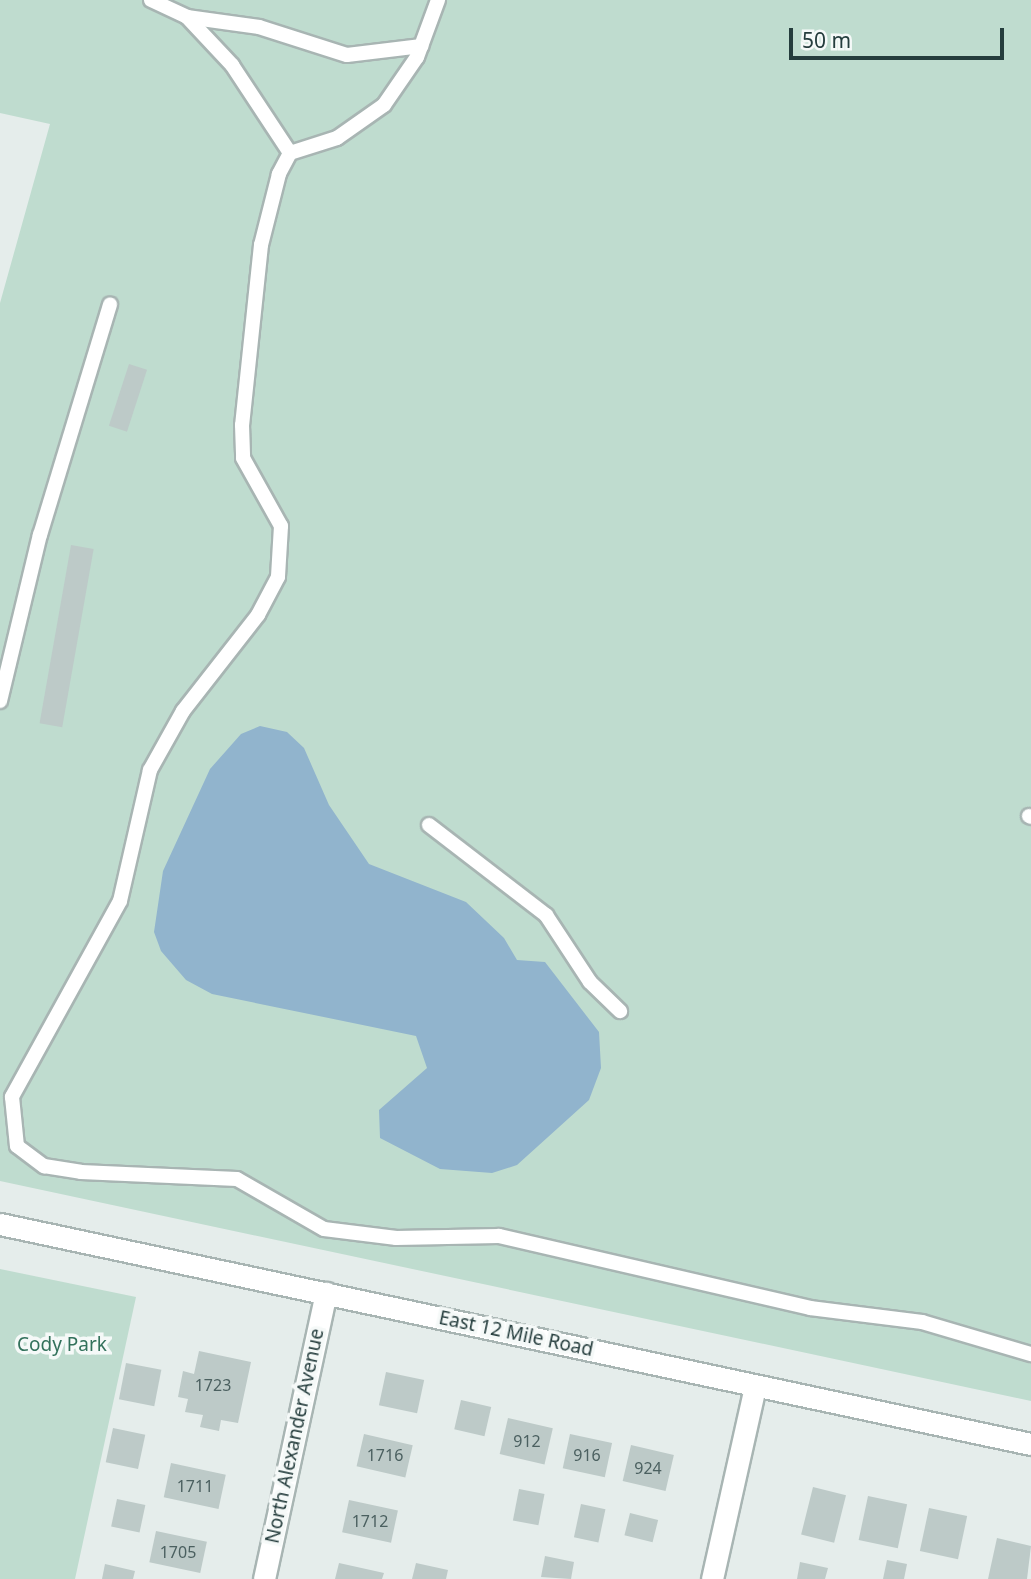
<!DOCTYPE html>
<style>
body{margin:0}
#map{position:relative;width:1031px;height:1579px;overflow:hidden;background:#e5edeb;font-family:"Noto Sans",sans-serif}
div>[style]{position:absolute}
.green>*{inset:0;background:#bfdccf}
.water>*{inset:0;background:#91b4cd}
.building>*{inset:0;background:#bdcac8;transform-origin:0 0}
.roads{filter:drop-shadow(2px 0 #a8b5b3) drop-shadow(-2px 0 #a8b5b3) drop-shadow(0 2px #a8b5b3) drop-shadow(0 -2px #a8b5b3)}
.lane>*{height:14px;margin:-7px;padding:0 7px;transform-origin:7px;border-radius:7px;background:#fff}
.street>*{height:21px;margin:-10.5px;padding:0 10.5px;transform-origin:10.5px;border-radius:10.5px;background:#fff}
.secondary>*{height:21px;margin:-10.5px;padding:0 10.5px;transform-origin:10.5px;border-radius:10.5px;background:#fff}
span{translate:-50% -50%;white-space:nowrap;text-align:center;line-height:1.15;-webkit-text-stroke:7px #f5f9f8;paint-order:stroke}
.number-label{font-size:16px;color:#4b6060}
.number-label span{-webkit-text-stroke-width:0}
.street-label{font-size:19px;color:#253d3d}
.park-label{font-size:19px;color:#32715b}
.scale{position:absolute;left:789px;top:28px;width:215px;height:32px;box-sizing:border-box;border:4px solid #253d3d;border-top:0;padding-left:9px;font-size:21px;line-height:24px;white-space:nowrap;color:#253d3d;-webkit-text-stroke:5px #f5f9f8;paint-order:stroke}
</style>
<div id="map">
<div class="green">
<i style="clip-path:polygon(0 0,1031px 0,1031px 1401px,0 1181px,0 303px,50px 124px,0 113px)"></i>
<i style="clip-path:polygon(0 1269px,136px 1297px,75px 1579px,0 1579px)"></i>
</div>
<div class="water">
<i style="clip-path:polygon(260px 726px,287px 732px,304px 748px,329px 805px,369px 864px,466px 902px,504px 938px,517px 960px,545px 962px,599px 1032px,601px 1068px,589px 1100px,517px 1165px,492px 1173px,440px 1169px,380px 1138px,379px 1110px,427px 1068px,416px 1036px,212px 994px,186px 980px,161px 951px,154px 932px,163px 871px,210px 769px,241px 734px)"></i>
</div>
<div class="building">
<i style="left:129px;top:364px;width:19px;height:65px;rotate:18deg"></i>
<i style="left:71px;top:545px;width:23px;height:181px;rotate:10deg"></i>
<i style="clip-path:polygon(199px 1351px,251px 1362px,238px 1423px,221px 1420px,219px 1431px,200px 1427px,203px 1415px,185px 1412px,188px 1399px,178px 1397px,183px 1371px,194px 1374px)"></i>
<i style="left:126px;top:1363px;width:36px;height:37px;rotate:11deg"></i>
<i style="left:386px;top:1372px;width:39px;height:34px;rotate:12deg"></i>
<i style="left:461px;top:1400px;width:31px;height:30px;rotate:13deg"></i>
<i style="left:508px;top:1418px;width:46px;height:37px;rotate:13deg"></i>
<i style="left:113px;top:1428px;width:33px;height:35px;rotate:12deg"></i>
<i style="left:364px;top:1434px;width:50px;height:33px;rotate:13deg"></i>
<i style="left:570px;top:1434px;width:43px;height:35px;rotate:12deg"></i>
<i style="left:631px;top:1445px;width:44px;height:37px;rotate:13deg"></i>
<i style="left:171px;top:1463px;width:56px;height:35px;rotate:12deg"></i>
<i style="left:813px;top:1487px;width:34px;height:49px;rotate:14deg"></i>
<i style="left:519px;top:1489px;width:26px;height:32px;rotate:11deg"></i>
<i style="left:868px;top:1496px;width:40px;height:45px;rotate:12deg"></i>
<i style="left:117px;top:1499px;width:29px;height:28px;rotate:12deg"></i>
<i style="left:349px;top:1500px;width:50px;height:33px;rotate:12deg"></i>
<i style="left:581px;top:1504px;width:25px;height:34px;rotate:12deg"></i>
<i style="left:929px;top:1508px;width:39px;height:44px;rotate:12deg"></i>
<i style="left:630px;top:1513px;width:29px;height:23px;rotate:14deg"></i>
<i style="left:156px;top:1531px;width:52px;height:32px;rotate:12deg"></i>
<i style="clip-path:polygon(997px 1538px,1031px 1546px,1027px 1579px,988px 1579px)"></i>
<i style="clip-path:polygon(545px 1556px,574px 1562px,571px 1579px,541px 1577px)"></i>
<i style="clip-path:polygon(887px 1560px,907px 1564px,904px 1579px,883px 1579px)"></i>
<i style="clip-path:polygon(800px 1562px,828px 1568px,825px 1579px,797px 1579px)"></i>
<i style="clip-path:polygon(339px 1563px,384px 1573px,382px 1579px,335px 1579px)"></i>
<i style="clip-path:polygon(416px 1563px,448px 1570px,446px 1579px,412px 1579px)"></i>
<i style="clip-path:polygon(105px 1564px,135px 1571px,133px 1579px,102px 1579px)"></i>
</div>
<div class="roads">
<div class="lane">
<i style="left:151px;top:0;width:40px;rotate:25deg"></i>
<i style="left:187px;top:17px;width:73px;rotate:7.9deg"></i>
<i style="left:259px;top:27px;width:92px;rotate:17.7deg"></i>
<i style="left:347px;top:55px;width:75px;rotate:-6.9deg"></i>
<i style="left:438px;top:0;width:61px;rotate:110.2deg"></i>
<i style="left:417px;top:57px;width:58px;rotate:124.5deg"></i>
<i style="left:384px;top:105px;width:57px;rotate:144.9deg"></i>
<i style="left:337px;top:138px;width:49px;rotate:162.3deg"></i>
<i style="left:290px;top:153px;width:24px;rotate:118deg"></i>
<i style="left:279px;top:174px;width:73px;rotate:104.2deg"></i>
<i style="left:261px;top:245px;width:181px;rotate:96deg"></i>
<i style="left:242px;top:425px;width:33px;rotate:88deg"></i>
<i style="left:243px;top:458px;width:78px;rotate:60.8deg"></i>
<i style="left:281px;top:526px;width:51px;rotate:93.4deg"></i>
<i style="left:278px;top:577px;width:43px;rotate:117.8deg"></i>
<i style="left:258px;top:615px;width:122px;rotate:128deg"></i>
<i style="left:183px;top:711px;width:68px;rotate:119.2deg"></i>
<i style="left:150px;top:770px;width:134px;rotate:102.9deg"></i>
<i style="left:120px;top:901px;width:224px;rotate:118.9deg"></i>
<i style="left:12px;top:1097px;width:49px;rotate:84.2deg"></i>
<i style="left:17px;top:1146px;width:34px;rotate:37deg"></i>
<i style="left:44px;top:1166px;width:37px;rotate:9deg"></i>
<i style="left:81px;top:1172px;width:156px;rotate:2.6deg"></i>
<i style="left:237px;top:1179px;width:100px;rotate:29.9deg"></i>
<i style="left:324px;top:1229px;width:73px;rotate:7.1deg"></i>
<i style="left:396px;top:1238px;width:103px;rotate:-1.1deg"></i>
<i style="left:499px;top:1236px;width:319px;rotate:13deg"></i>
<i style="left:810px;top:1308px;width:113px;rotate:7.1deg"></i>
<i style="left:922px;top:1322px;width:114px;rotate:16.4deg"></i>
<i style="left:187px;top:17px;width:66px;rotate:46.8deg"></i>
<i style="left:232px;top:65px;width:105px;rotate:56.6deg"></i>
<i style="left:0;top:701px;width:171px;rotate:-76.5deg"></i>
<i style="left:40px;top:535px;width:241px;rotate:-73.1deg"></i>
<i style="left:1029px;top:816px;width:2px;rotate:27deg"></i>
<i style="left:429px;top:825px;width:148px;rotate:37.6deg"></i>
<i style="left:546px;top:915px;width:80px;rotate:56.7deg"></i>
<i style="left:590px;top:982px;width:42px;rotate:44deg"></i>
</div>
<div class="street">
<i style="left:264px;top:1579px;width:293px;rotate:-77.8deg"></i>
<i style="left:712px;top:1579px;width:198px;rotate:-77.4deg"></i>
</div>
<div class="secondary">
<i style="left:0;top:1224px;width:1054px;rotate:12.05deg"></i>
</div>
</div>
<div class="number-label">
<span style="left:213px;top:1385px">1723</span>
<span style="left:527px;top:1441px">912</span>
<span style="left:385px;top:1455px">1716</span>
<span style="left:587px;top:1455px">916</span>
<span style="left:648px;top:1468px">924</span>
<span style="left:195px;top:1486px">1711</span>
<span style="left:370px;top:1521px">1712</span>
<span style="left:178px;top:1552px">1705</span>
</div>
<div class="street-label">
<span style="left:516px;top:1334px;rotate:12deg">East 12 Mile Road</span>
<span style="left:295px;top:1436px;rotate:-78deg">North Alexander Avenue</span>
</div>
<div class="park-label">
<span style="left:62px;top:1345px">Cody Park</span>
</div>
<div class="scale">50 m</div>
</div>
